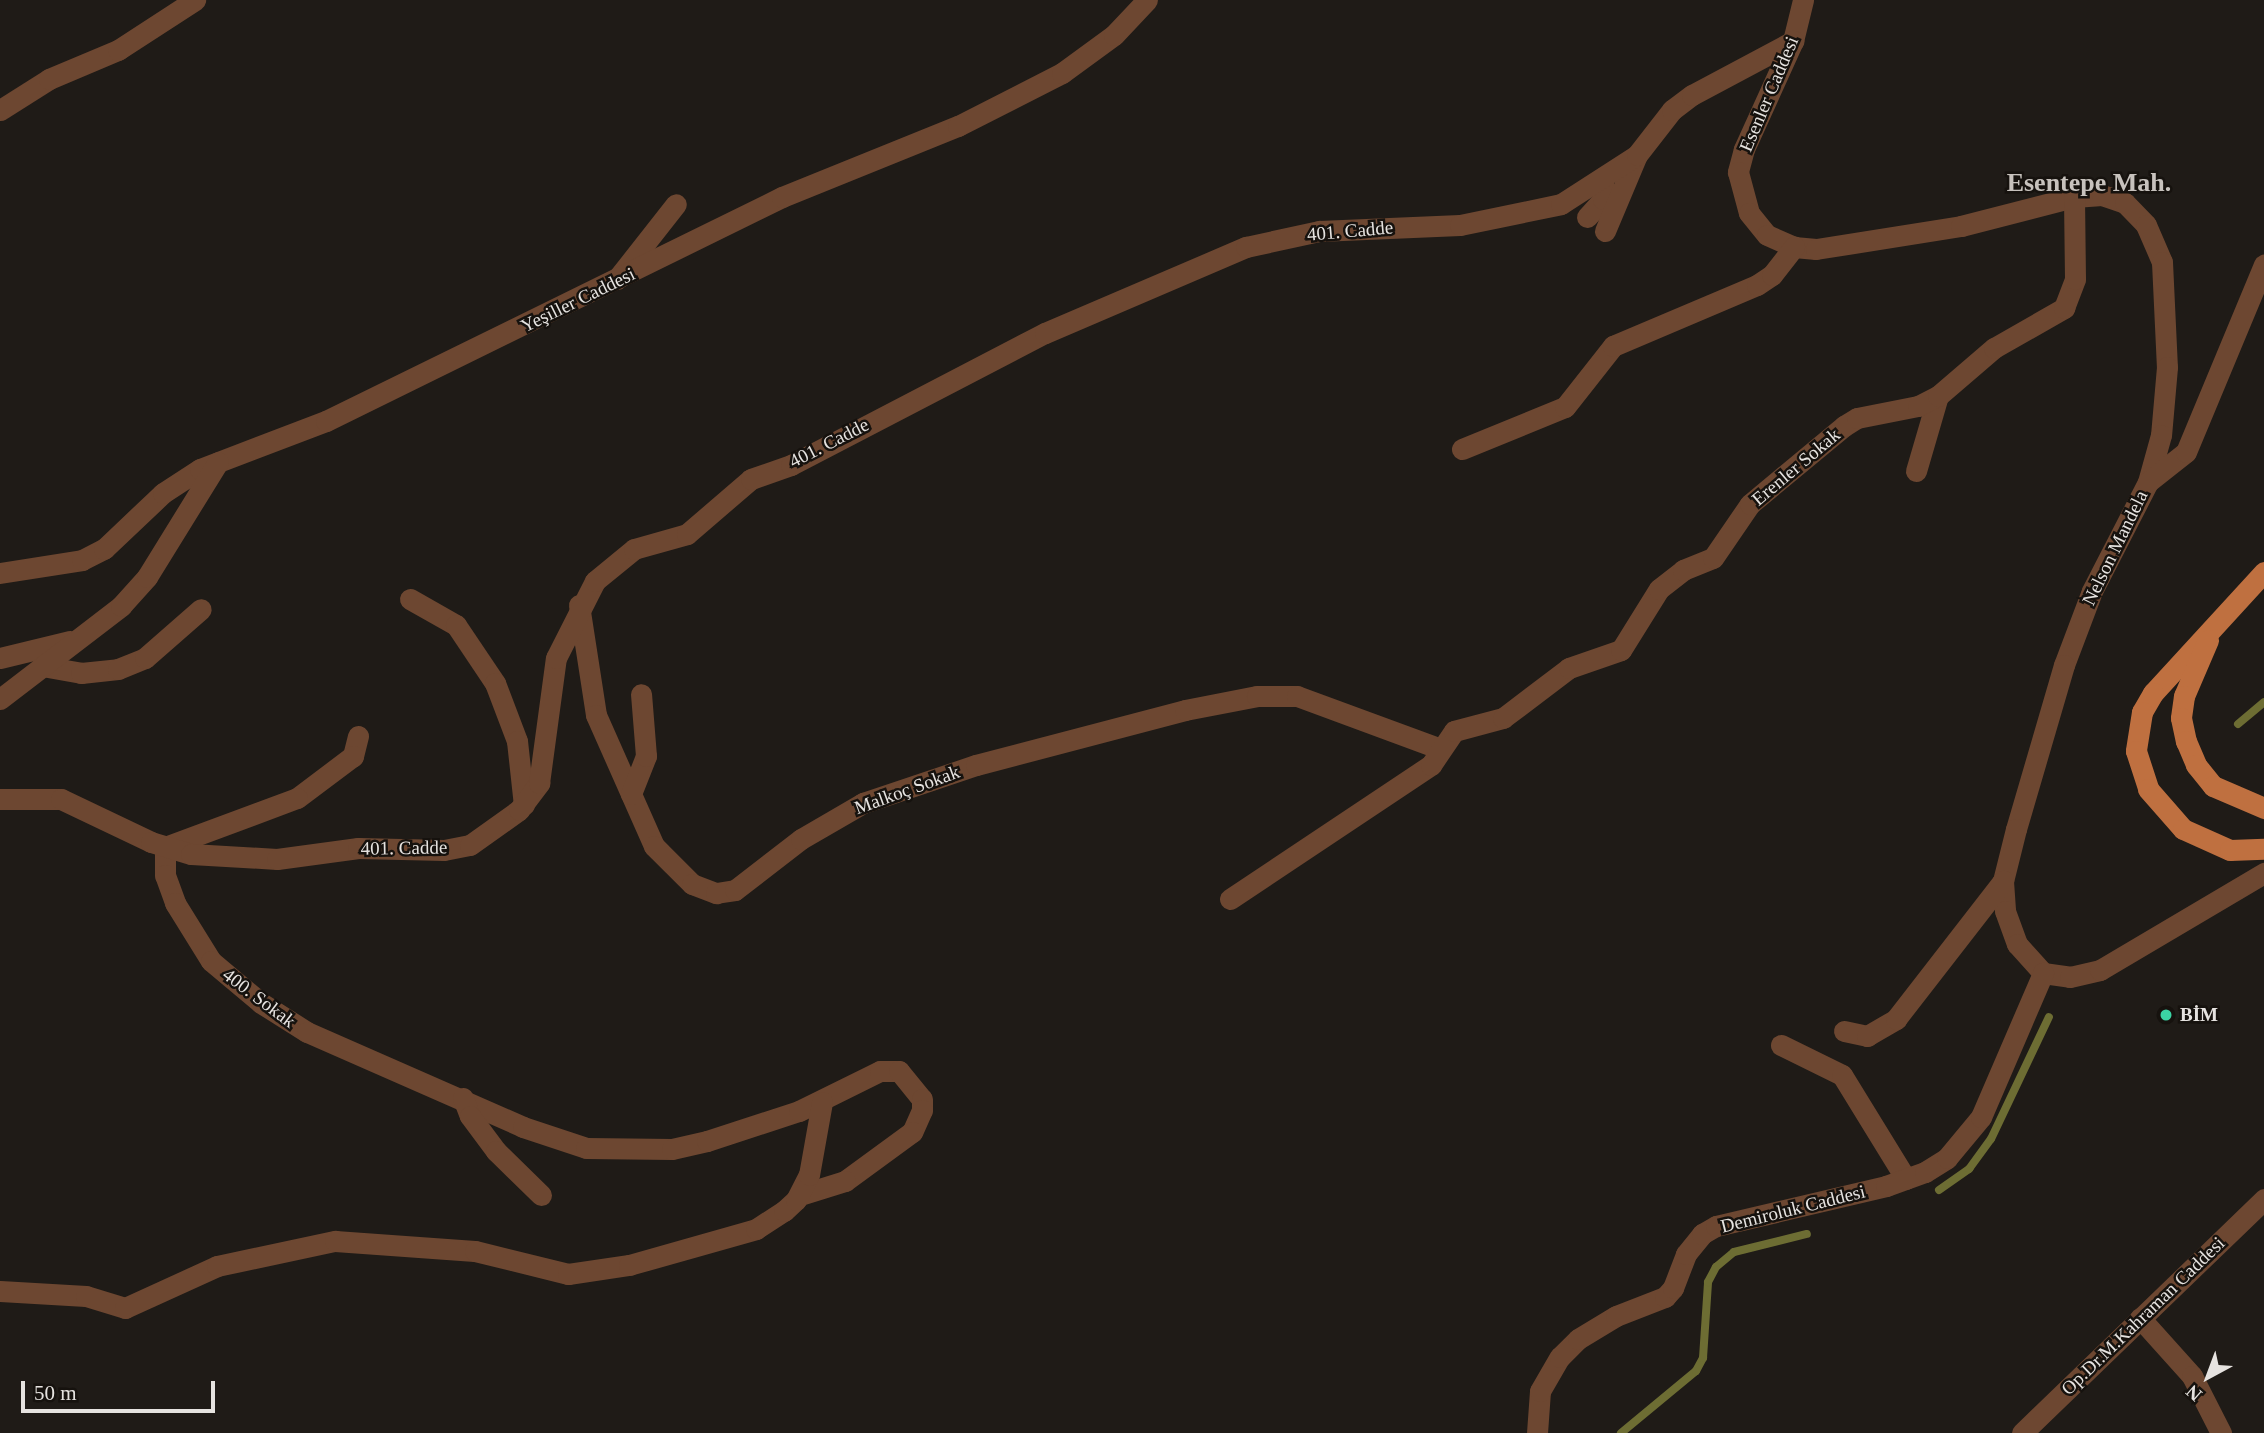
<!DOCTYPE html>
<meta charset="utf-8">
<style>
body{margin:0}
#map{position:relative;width:2264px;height:1433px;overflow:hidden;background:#1f1b17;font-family:Georgia,serif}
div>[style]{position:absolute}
.stream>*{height:8px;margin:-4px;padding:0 4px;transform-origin:4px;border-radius:4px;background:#6d6d33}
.minor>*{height:21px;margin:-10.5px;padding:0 10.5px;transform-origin:10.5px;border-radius:10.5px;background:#6d4731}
.major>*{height:21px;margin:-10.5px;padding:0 10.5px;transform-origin:10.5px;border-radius:10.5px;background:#bf7040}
.dots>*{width:19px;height:19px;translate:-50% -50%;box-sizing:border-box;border:4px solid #16120e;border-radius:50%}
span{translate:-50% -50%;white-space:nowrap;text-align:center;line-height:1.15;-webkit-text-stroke:5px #16120e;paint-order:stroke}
.street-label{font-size:19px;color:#e6e3e0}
.poi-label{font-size:19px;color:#e6e3e0;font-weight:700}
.left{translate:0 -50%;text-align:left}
.district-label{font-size:26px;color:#c7c2bd;font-weight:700}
.north{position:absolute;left:2173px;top:1342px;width:70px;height:70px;-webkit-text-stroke:5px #16120e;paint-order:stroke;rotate:221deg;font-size:19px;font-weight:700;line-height:28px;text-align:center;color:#e6e3e0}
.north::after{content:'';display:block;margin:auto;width:24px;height:32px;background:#e6e3e0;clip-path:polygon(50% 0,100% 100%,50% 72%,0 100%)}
.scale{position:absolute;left:21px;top:1381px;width:194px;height:32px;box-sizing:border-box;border:4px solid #e6e3e0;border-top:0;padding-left:9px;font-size:21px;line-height:24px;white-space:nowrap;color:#e6e3e0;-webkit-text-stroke:5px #16120e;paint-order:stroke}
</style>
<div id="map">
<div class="stream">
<i style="left:2238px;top:724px;width:34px;rotate:-40deg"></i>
<i style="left:1939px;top:1190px;width:37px;rotate:-35deg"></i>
<i style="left:1969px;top:1169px;width:37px;rotate:-54deg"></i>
<i style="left:1991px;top:1139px;width:135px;rotate:-64.6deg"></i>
<i style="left:1621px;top:1433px;width:97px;rotate:-39.6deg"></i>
<i style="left:1696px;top:1371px;width:15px;rotate:-62deg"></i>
<i style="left:1703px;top:1358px;width:76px;rotate:-86.2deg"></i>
<i style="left:1708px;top:1282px;width:17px;rotate:-62deg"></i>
<i style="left:1716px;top:1267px;width:23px;rotate:-40deg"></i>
<i style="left:1734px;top:1252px;width:75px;rotate:-13.9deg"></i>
</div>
<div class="minor">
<i style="left:1803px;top:0;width:42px;rotate:103.7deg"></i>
<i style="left:1793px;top:41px;width:119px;rotate:114.4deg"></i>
<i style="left:1744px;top:149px;width:24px;rotate:105deg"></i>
<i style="left:1738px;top:172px;width:42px;rotate:75deg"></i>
<i style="left:1749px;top:213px;width:28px;rotate:51deg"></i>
<i style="left:1767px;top:235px;width:30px;rotate:24deg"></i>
<i style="left:1794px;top:247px;width:22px;rotate:5deg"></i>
<i style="left:1816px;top:249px;width:147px;rotate:-9deg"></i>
<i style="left:1961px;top:226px;width:117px;rotate:-14.4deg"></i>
<i style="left:2074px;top:197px;width:28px;rotate:-4deg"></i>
<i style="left:2102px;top:195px;width:24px;rotate:19deg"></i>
<i style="left:2125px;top:203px;width:30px;rotate:46deg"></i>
<i style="left:2146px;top:225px;width:40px;rotate:66.6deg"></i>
<i style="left:2162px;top:262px;width:105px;rotate:87.3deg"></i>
<i style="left:2167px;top:367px;width:68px;rotate:95deg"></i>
<i style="left:2161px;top:435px;width:49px;rotate:105.5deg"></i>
<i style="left:2148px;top:482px;width:123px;rotate:117.2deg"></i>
<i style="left:2092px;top:591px;width:79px;rotate:110.7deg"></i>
<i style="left:2064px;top:665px;width:171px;rotate:106.3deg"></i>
<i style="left:2016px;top:829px;width:54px;rotate:104deg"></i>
<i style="left:2003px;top:881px;width:30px;rotate:86deg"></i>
<i style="left:2005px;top:911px;width:35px;rotate:70deg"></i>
<i style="left:2017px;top:944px;width:39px;rotate:48deg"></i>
<i style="left:2043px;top:973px;width:27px;rotate:8deg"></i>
<i style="left:2070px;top:977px;width:31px;rotate:-13deg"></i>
<i style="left:2100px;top:970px;width:191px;rotate:-30.6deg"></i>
<i style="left:0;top:110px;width:58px;rotate:-32.3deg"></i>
<i style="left:49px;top:79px;width:75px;rotate:-22.8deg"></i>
<i style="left:118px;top:50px;width:92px;rotate:-33deg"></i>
<i style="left:1587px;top:217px;width:24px;rotate:-48deg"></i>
<i style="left:1603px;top:199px;width:20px;rotate:-90deg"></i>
<i style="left:1605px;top:231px;width:82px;rotate:-67.2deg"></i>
<i style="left:617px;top:279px;width:95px;rotate:-51.8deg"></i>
<i style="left:1462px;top:449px;width:111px;rotate:-22.2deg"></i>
<i style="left:1565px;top:407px;width:78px;rotate:-51.8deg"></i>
<i style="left:1613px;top:346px;width:156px;rotate:-23deg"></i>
<i style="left:1757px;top:285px;width:18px;rotate:-34deg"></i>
<i style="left:1772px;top:275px;width:36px;rotate:-52deg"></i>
<i style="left:1916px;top:471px;width:78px;rotate:-73.7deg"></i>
<i style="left:2148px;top:482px;width:48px;rotate:-38.3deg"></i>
<i style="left:2186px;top:452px;width:203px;rotate:-67.4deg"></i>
<i style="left:0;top:573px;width:83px;rotate:-9deg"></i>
<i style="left:82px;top:560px;width:25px;rotate:-27deg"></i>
<i style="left:104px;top:549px;width:81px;rotate:-43.5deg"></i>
<i style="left:163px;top:493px;width:44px;rotate:-33deg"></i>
<i style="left:200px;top:469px;width:135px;rotate:-20.9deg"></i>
<i style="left:326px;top:421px;width:508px;rotate:-26.16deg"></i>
<i style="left:782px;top:197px;width:190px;rotate:-22deg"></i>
<i style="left:958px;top:126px;width:117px;rotate:-27deg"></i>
<i style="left:1062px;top:73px;width:64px;rotate:-36.2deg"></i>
<i style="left:1114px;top:35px;width:48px;rotate:-46.7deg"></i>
<i style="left:410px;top:599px;width:53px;rotate:29.5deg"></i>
<i style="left:456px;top:625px;width:70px;rotate:56.1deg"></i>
<i style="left:495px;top:683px;width:62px;rotate:69.2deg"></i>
<i style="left:517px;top:741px;width:64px;rotate:83.8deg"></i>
<i style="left:579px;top:605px;width:111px;rotate:81.2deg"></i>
<i style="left:596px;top:715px;width:143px;rotate:66.1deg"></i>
<i style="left:654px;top:846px;width:54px;rotate:45deg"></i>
<i style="left:692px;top:884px;width:26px;rotate:21deg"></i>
<i style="left:716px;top:893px;width:19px;rotate:-9deg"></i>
<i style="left:735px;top:890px;width:83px;rotate:-37.7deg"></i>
<i style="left:801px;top:839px;width:72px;rotate:-30.1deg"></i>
<i style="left:863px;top:803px;width:119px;rotate:-18.6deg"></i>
<i style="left:976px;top:765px;width:216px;rotate:-14.7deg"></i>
<i style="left:1185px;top:710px;width:73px;rotate:-11deg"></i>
<i style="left:1257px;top:696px;width:40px"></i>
<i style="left:1297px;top:696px;width:150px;rotate:20.2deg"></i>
<i style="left:0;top:658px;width:72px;rotate:-13.7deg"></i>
<i style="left:42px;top:666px;width:40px;rotate:10deg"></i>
<i style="left:81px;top:673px;width:37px;rotate:-6deg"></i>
<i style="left:118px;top:669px;width:29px;rotate:-22deg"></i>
<i style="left:145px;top:658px;width:74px;rotate:-41.2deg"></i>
<i style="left:0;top:699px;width:153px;rotate:-37.5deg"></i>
<i style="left:121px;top:606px;width:39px;rotate:-48deg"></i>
<i style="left:147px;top:577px;width:135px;rotate:-58.3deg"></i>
<i style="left:358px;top:736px;width:21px;rotate:104deg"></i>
<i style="left:353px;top:756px;width:70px;rotate:143.1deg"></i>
<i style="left:297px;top:798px;width:141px;rotate:159.6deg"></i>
<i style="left:165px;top:847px;width:28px;rotate:90deg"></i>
<i style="left:165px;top:875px;width:30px;rotate:70deg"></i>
<i style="left:175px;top:903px;width:68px;rotate:58.2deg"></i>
<i style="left:211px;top:961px;width:65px;rotate:40deg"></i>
<i style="left:261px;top:1003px;width:54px;rotate:32.2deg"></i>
<i style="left:307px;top:1032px;width:236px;rotate:23.7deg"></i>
<i style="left:523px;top:1127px;width:66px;rotate:18.4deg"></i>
<i style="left:586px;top:1148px;width:86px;rotate:0.7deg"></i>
<i style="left:672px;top:1149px;width:36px;rotate:-13deg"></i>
<i style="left:707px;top:1141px;width:97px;rotate:-18.1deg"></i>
<i style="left:799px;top:1111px;width:90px;rotate:-26.3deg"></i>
<i style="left:880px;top:1071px;width:19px"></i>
<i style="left:899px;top:1071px;width:36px;rotate:51deg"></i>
<i style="left:922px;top:1099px;width:11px;rotate:90deg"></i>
<i style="left:922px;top:1110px;width:24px;rotate:114deg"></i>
<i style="left:912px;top:1132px;width:83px;rotate:143.8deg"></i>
<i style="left:845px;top:1181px;width:47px;rotate:162.7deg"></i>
<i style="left:631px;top:794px;width:41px;rotate:-68.5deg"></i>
<i style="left:646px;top:756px;width:62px;rotate:-94.6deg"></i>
<i style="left:0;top:799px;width:61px"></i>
<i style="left:61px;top:799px;width:100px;rotate:25.5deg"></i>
<i style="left:151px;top:842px;width:42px;rotate:16.7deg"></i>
<i style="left:191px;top:854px;width:86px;rotate:3.3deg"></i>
<i style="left:277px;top:859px;width:82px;rotate:-7.7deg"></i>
<i style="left:358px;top:848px;width:86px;rotate:1.3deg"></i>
<i style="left:444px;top:850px;width:26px;rotate:-11deg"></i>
<i style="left:470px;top:845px;width:60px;rotate:-35.5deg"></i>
<i style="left:519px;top:810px;width:34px;rotate:-53deg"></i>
<i style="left:539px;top:783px;width:126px;rotate:-82.3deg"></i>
<i style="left:556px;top:658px;width:86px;rotate:-63.1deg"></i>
<i style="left:595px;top:581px;width:50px;rotate:-39.4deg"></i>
<i style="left:634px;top:549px;width:55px;rotate:-15.8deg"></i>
<i style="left:687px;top:534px;width:84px;rotate:-40.7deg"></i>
<i style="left:751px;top:479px;width:42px;rotate:-19.3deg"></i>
<i style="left:791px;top:465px;width:286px;rotate:-27.5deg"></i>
<i style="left:1045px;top:333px;width:219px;rotate:-23.2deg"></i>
<i style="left:1246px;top:247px;width:75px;rotate:-12.4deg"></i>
<i style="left:1319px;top:231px;width:141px;rotate:-2.4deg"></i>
<i style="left:1460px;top:225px;width:103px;rotate:-11.7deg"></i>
<i style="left:1561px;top:204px;width:90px;rotate:-32.8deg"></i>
<i style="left:1637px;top:155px;width:57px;rotate:-52.1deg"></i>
<i style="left:1672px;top:110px;width:25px;rotate:-37deg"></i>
<i style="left:1692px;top:95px;width:115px;rotate:-28.1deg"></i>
<i style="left:1230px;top:899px;width:242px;rotate:-33.7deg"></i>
<i style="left:1431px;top:765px;width:41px;rotate:-55.9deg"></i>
<i style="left:1454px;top:731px;width:51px;rotate:-14.9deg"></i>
<i style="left:1503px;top:718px;width:83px;rotate:-37.1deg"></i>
<i style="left:1569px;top:668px;width:55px;rotate:-19.1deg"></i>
<i style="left:1621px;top:650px;width:72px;rotate:-58.1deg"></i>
<i style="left:1659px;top:589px;width:31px;rotate:-38deg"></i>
<i style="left:1683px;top:570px;width:32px;rotate:-22deg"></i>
<i style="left:1713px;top:558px;width:65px;rotate:-55.6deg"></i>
<i style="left:1750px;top:504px;width:122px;rotate:-39.7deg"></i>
<i style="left:1844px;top:426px;width:15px;rotate:-32deg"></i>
<i style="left:1857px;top:418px;width:62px;rotate:-11.1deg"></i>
<i style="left:1918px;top:406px;width:22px;rotate:-27deg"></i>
<i style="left:1938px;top:396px;width:74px;rotate:-40.6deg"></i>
<i style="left:1994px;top:348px;width:81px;rotate:-29.7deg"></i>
<i style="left:2064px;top:308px;width:31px;rotate:-69deg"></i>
<i style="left:2075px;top:279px;width:82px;rotate:-90.7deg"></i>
<i style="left:1844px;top:1031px;width:24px;rotate:12deg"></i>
<i style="left:1867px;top:1036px;width:34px;rotate:-30deg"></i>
<i style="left:1896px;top:1019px;width:175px;rotate:-52.2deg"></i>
<i style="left:1781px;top:1045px;width:68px;rotate:26.2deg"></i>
<i style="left:1842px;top:1075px;width:122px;rotate:58.4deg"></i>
<i style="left:463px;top:1098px;width:19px;rotate:69deg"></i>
<i style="left:470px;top:1116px;width:44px;rotate:53.4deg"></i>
<i style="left:496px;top:1151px;width:63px;rotate:44.4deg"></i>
<i style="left:0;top:1291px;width:86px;rotate:3.3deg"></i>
<i style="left:86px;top:1296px;width:41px;rotate:17.1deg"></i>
<i style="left:125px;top:1308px;width:101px;rotate:-24.5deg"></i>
<i style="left:217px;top:1266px;width:121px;rotate:-12deg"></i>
<i style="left:335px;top:1241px;width:140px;rotate:4.1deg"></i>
<i style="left:475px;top:1251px;width:96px;rotate:13.9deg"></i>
<i style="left:568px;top:1274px;width:62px;rotate:-8.4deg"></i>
<i style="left:629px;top:1265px;width:132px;rotate:-15.8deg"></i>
<i style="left:756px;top:1229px;width:33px;rotate:-33deg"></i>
<i style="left:784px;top:1211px;width:16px;rotate:-43deg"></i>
<i style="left:796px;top:1200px;width:28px;rotate:-63deg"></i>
<i style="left:809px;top:1175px;width:74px;rotate:-79.9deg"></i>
<i style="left:2140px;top:1318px;width:78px;rotate:48.1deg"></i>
<i style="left:2192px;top:1376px;width:64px;rotate:63deg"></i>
<i style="left:1537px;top:1433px;width:42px;rotate:-85.9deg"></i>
<i style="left:1540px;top:1391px;width:39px;rotate:-60deg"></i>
<i style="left:1560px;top:1357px;width:25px;rotate:-45deg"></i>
<i style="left:1578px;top:1339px;width:44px;rotate:-31.2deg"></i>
<i style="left:1616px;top:1316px;width:53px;rotate:-21.2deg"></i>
<i style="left:1665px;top:1297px;width:12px;rotate:-48deg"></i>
<i style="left:1673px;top:1288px;width:36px;rotate:-69deg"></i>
<i style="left:1686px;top:1254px;width:26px;rotate:-51deg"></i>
<i style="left:1702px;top:1234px;width:16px;rotate:-30deg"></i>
<i style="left:1716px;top:1226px;width:175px;rotate:-13.2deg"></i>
<i style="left:1886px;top:1186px;width:41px;rotate:-19.7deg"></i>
<i style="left:1925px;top:1172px;width:26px;rotate:-32deg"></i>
<i style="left:1947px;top:1158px;width:53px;rotate:-50.3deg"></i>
<i style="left:1981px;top:1117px;width:157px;rotate:-66.7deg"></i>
<i style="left:2022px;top:1433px;width:337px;rotate:-44deg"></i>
</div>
<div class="major">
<i style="left:2264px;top:572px;width:164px;rotate:132.5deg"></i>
<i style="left:2153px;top:693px;width:22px;rotate:120deg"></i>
<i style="left:2142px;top:712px;width:39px;rotate:99deg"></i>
<i style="left:2136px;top:751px;width:40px;rotate:72deg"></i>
<i style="left:2148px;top:789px;width:53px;rotate:48.8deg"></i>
<i style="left:2183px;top:829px;width:51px;rotate:24.1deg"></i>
<i style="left:2230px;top:850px;width:34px;rotate:-2deg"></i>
<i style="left:2208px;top:640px;width:61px;rotate:113.2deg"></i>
<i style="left:2184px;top:696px;width:22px;rotate:98deg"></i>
<i style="left:2181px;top:718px;width:24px;rotate:78deg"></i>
<i style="left:2186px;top:741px;width:26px;rotate:67deg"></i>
<i style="left:2196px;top:765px;width:27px;rotate:51deg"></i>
<i style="left:2213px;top:786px;width:56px;rotate:23.3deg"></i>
</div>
<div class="dots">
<i style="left:2166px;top:1015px;background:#3bd4a4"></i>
</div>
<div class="street-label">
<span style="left:1769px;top:94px;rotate:-67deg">Esenler Caddesi</span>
<span style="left:1350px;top:231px;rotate:-5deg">401. Cadde</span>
<span style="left:578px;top:300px;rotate:-26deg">Yeşiller Caddesi</span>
<span style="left:829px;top:443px;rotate:-27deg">401. Cadde</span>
<span style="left:1796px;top:467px;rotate:-40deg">Erenler Sokak</span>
<span style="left:2115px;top:548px;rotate:-64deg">Nelson Mandela</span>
<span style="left:907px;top:790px;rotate:-20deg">Malkoç Sokak</span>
<span style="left:404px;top:848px;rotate:-1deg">401. Cadde</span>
<span style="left:259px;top:998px;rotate:37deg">400. Sokak</span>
<span style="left:1793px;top:1209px;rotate:-14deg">Demiroluk Caddesi</span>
<span style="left:2143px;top:1316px;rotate:-44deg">Op.Dr.M.Kahraman Caddesi</span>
</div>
<div class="poi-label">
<span class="left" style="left:2180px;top:1015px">BİM</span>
</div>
<div class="district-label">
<span style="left:2089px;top:183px">Esentepe Mah.</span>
</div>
<div class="north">N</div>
<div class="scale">50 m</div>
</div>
